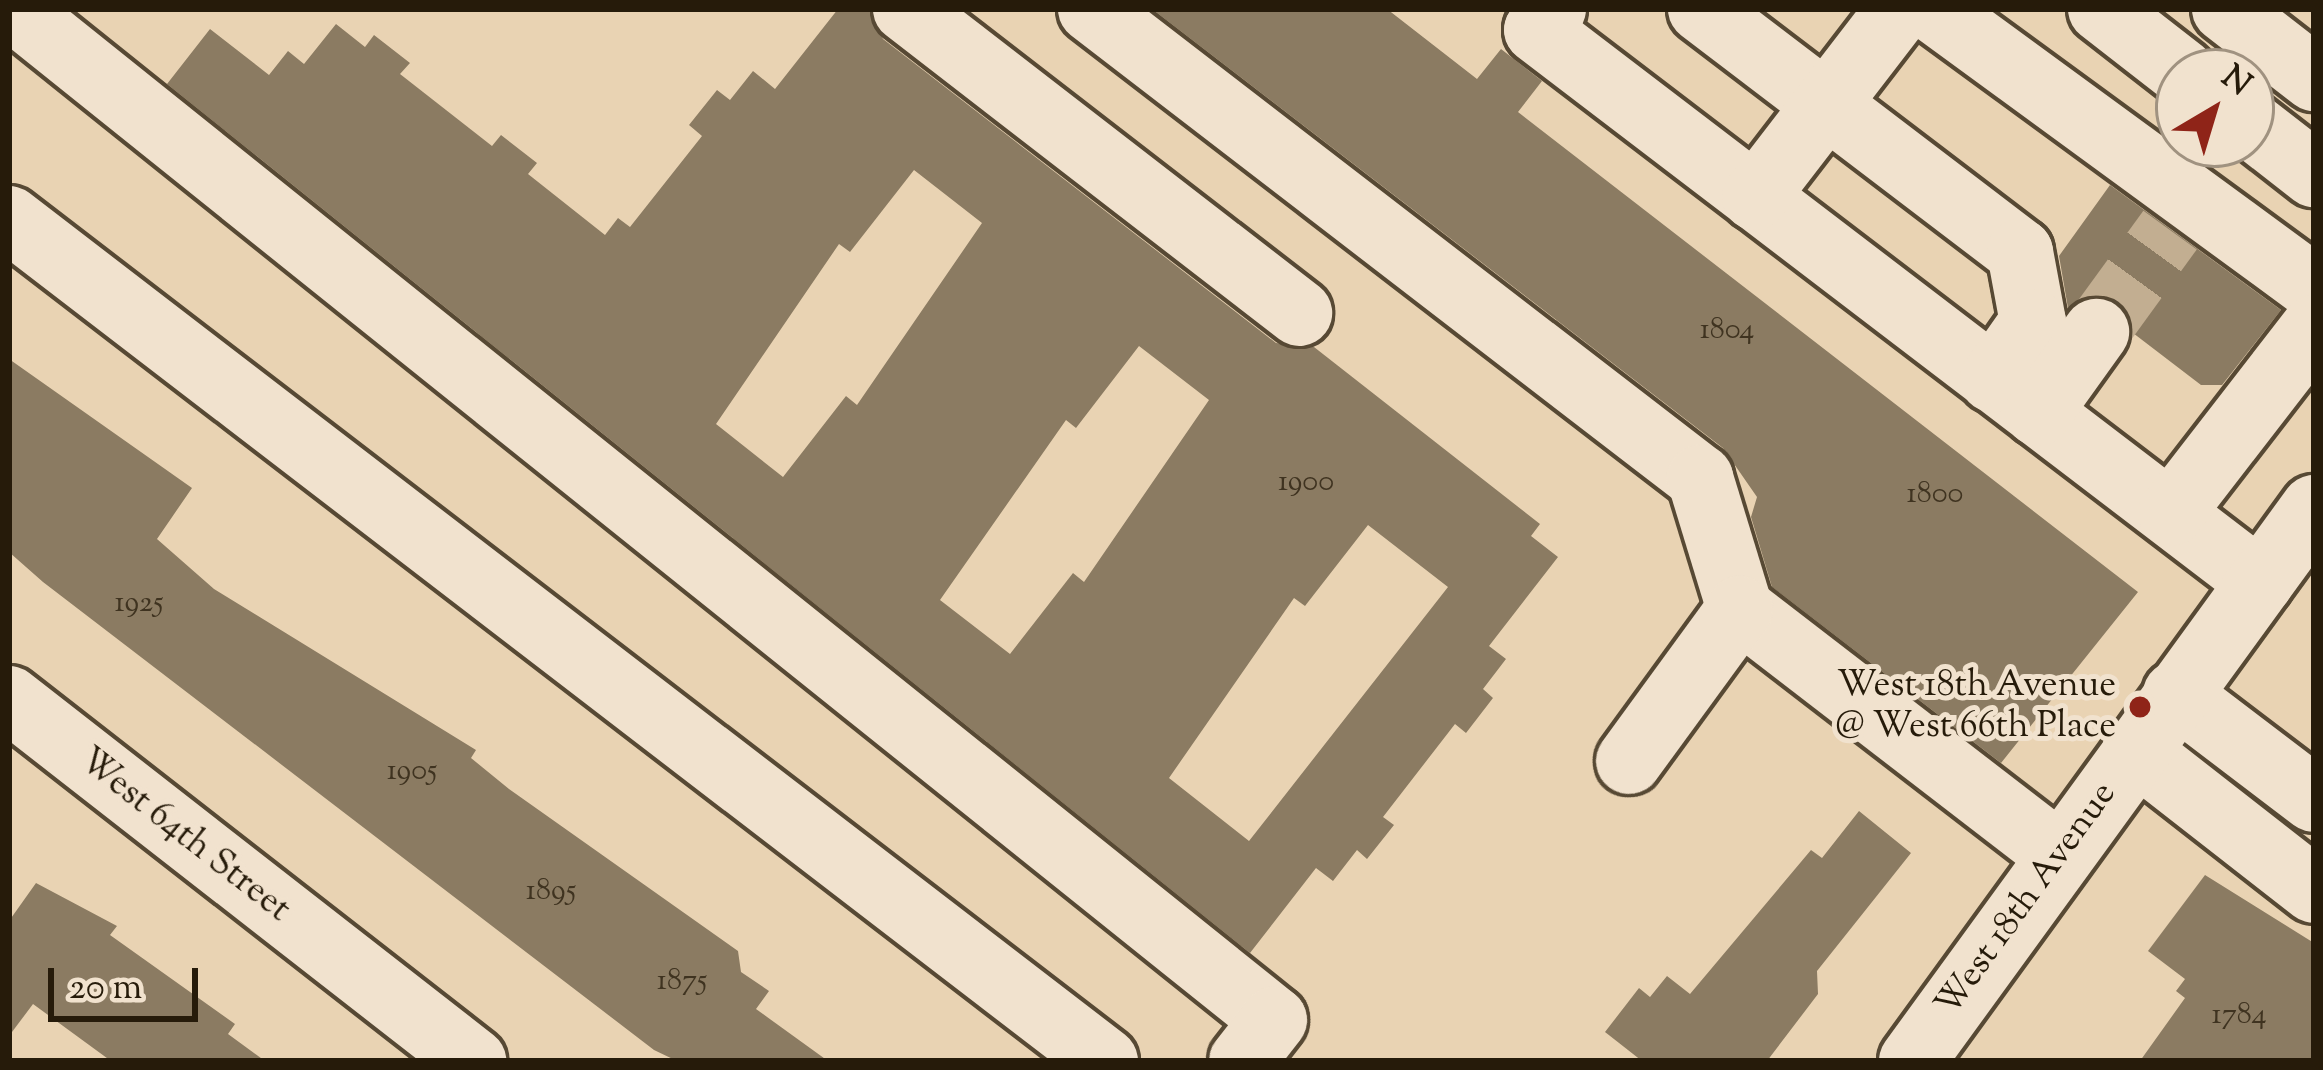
<!DOCTYPE html>
<style>
body{margin:0}
#map{position:relative;width:2323px;height:1070px;overflow:hidden;background:#e9d3b3;font-family:"Sorts Mill Goudy",serif}
div>[style]{position:absolute}
.building>*{inset:0;background:#8b7b62}
.minor-tunnel>*{height:66px;margin-top:-33px;transform-origin:0;background:repeating-linear-gradient(90deg,#c2ae91 0 66px,transparent 0 99px)}
.roads{filter:drop-shadow(3px 0 #574934) drop-shadow(-3px 0 #574934) drop-shadow(0 3px #574934) drop-shadow(0 -3px #574934)}
.minor>*{height:66px;margin:-33px;padding:0 33px;transform-origin:33px;border-radius:33px;background:#f1e2ce}
.dots>*{width:33px;height:33px;translate:-50% -50%;box-sizing:border-box;border:6px solid #f1e2ce;border-radius:50%}
span{translate:-50% -50%;white-space:nowrap;text-align:center;line-height:1.15;-webkit-text-stroke:10px #f1e2ce;paint-order:stroke}
.number-label{font-size:30px;color:#3f3320}
.number-label span{-webkit-text-stroke-width:0}
.poi-label{font-size:36px;color:#261b0a}
.right{translate:-100% -50%;text-align:right}
.street-label{font-size:36px;color:#261b0a}
.frame{position:absolute;inset:0;border:12px solid #261b0a;pointer-events:none}
.north{position:absolute;left:2155px;top:48px;width:120px;height:120px;box-sizing:border-box;background:#f1e2ce;border:3px solid #a09280;border-radius:50%;rotate:38deg;font-size:33px;font-weight:700;line-height:48px;text-align:center;color:#261b0a}
.north::after{content:'';display:block;margin:auto;width:42px;height:54px;background:#8f2418;clip-path:polygon(50% 0,100% 100%,50% 72%,0 100%)}
.scale{position:absolute;left:48px;top:968px;width:150px;height:54px;box-sizing:border-box;border:6px solid #261b0a;border-top:0;padding-left:15px;font-size:36px;line-height:42px;white-space:nowrap;color:#261b0a;-webkit-text-stroke:9px #f1e2ce;paint-order:stroke}
</style>
<div id="map">
<div class="building">
<i style="clip-path:polygon(evenodd,838px 9px,869px 9px,883px 39px,1276px 343px,1314px 347px,1540px 524px,1531px 536px,1558px 557px,1489px 646px,1506px 659px,1483px 689px,1493px 698px,1466px 733px,1455px 724px,1383px 817px,1394px 825px,1367px 859px,1357px 850px,1333px 881px,1316px 868px,1250px 953px,167px 84px,210px 29px,269px 75px,288px 51px,304px 64px,336px 24px,365px 47px,374px 35px,410px 63px,400px 74px,492px 146px,501px 135px,537px 163px,528px 174px,605px 235px,618px 218px,630px 227px,702px 136px,689px 125px,717px 90px,730px 100px,753px 71px,775px 89px,838px 9px,914px 170px,982px 223px,857px 405px,846px 396px,783px 477px,716px 424px,839px 244px,850px 252px,914px 170px,838px 9px,1139px 346px,1209px 400px,1084px 582px,1073px 573px,1010px 654px,940px 600px,1066px 420px,1076px 428px,1139px 346px,838px 9px,1368px 525px,1448px 587px,1249px 841px,1169px 778px,1294px 598px,1305px 606px,1368px 525px)"></i>
<i style="clip-path:polygon(1152px 9px,1387px 9px,1477px 79px,1501px 49px,1542px 81px,1518px 112px,2138px 592px,2001px 763px,1772px 587px,1751px 517px,1757px 497px,1723px 448px)"></i>
<i style="clip-path:polygon(2110px 185px,2281px 310px,2222px 385px,2201px 385px,2133px 333px,2117px 301px,2098px 295px,2068px 308px,2059px 256px)"></i>
<i style="clip-path:polygon(9px 359px,192px 488px,157px 539px,214px 589px,476px 750px,471px 758px,509px 789px,738px 951px,741px 972px,769px 991px,756px 1009px,828px 1061px,677px 1061px,654px 1050px,43px 582px,9px 552px)"></i>
<i style="clip-path:polygon(1859px 811px,1911px 853px,1817px 971px,1818px 994px,1767px 1061px,1642px 1061px,1605px 1032px,1639px 988px,1650px 997px,1667px 976px,1690px 994px,1811px 850px,1822px 858px)"></i>
<i style="clip-path:polygon(2205px 875px,2314px 943px,2314px 1061px,2140px 1061px,2185px 998px,2176px 991px,2185px 979px,2148px 951px)"></i>
<i style="clip-path:polygon(36px 883px,117px 926px,110px 935px,235px 1024px,228px 1034px,265px 1061px,111px 1061px,33px 1004px,9px 1036px,9px 921px)"></i>
</div>
<div class="minor-tunnel">
<i style="left:2096px;top:332px;width:126px;rotate:-54deg"></i>
</div>
<div class="roads">
<div class="minor">
<i style="left:14px;top:9px;width:1615px;rotate:38.74deg"></i>
<i style="left:1274px;top:1020px;width:52px;rotate:128deg"></i>
<i style="left:906px;top:9px;width:497px;rotate:37.7deg"></i>
<i style="left:1091px;top:9px;width:769px;rotate:37.6deg"></i>
<i style="left:1700px;top:478px;width:137px;rotate:73deg"></i>
<i style="left:1740px;top:609px;width:403px;rotate:37.6deg"></i>
<i style="left:1553px;top:9px;width:26px;rotate:127deg"></i>
<i style="left:1537px;top:30px;width:910px;rotate:37.36deg"></i>
<i style="left:1701px;top:9px;width:401px;rotate:37.3deg"></i>
<i style="left:2020px;top:252px;width:71px;rotate:79.5deg"></i>
<i style="left:2033px;top:322px;width:70px;rotate:125.1deg"></i>
<i style="left:1933px;top:9px;width:472px;rotate:36.2deg"></i>
<i style="left:2101px;top:9px;width:103px;rotate:37.9deg"></i>
<i style="left:2225px;top:9px;width:113px;rotate:37.8deg"></i>
<i style="left:2251px;top:125px;width:80px;rotate:37.9deg"></i>
<i style="left:1755px;top:197px;width:237px;rotate:-52.4deg"></i>
<i style="left:9px;top:219px;width:1382px;rotate:37.53deg"></i>
<i style="left:2038px;top:413px;width:100px;rotate:-54.4deg"></i>
<i style="left:2171px;top:513px;width:234px;rotate:-52.3deg"></i>
<i style="left:2176px;top:694px;width:173px;rotate:37.3deg"></i>
<i style="left:9px;top:699px;width:589px;rotate:37.96deg"></i>
<i style="left:2135px;top:750px;width:227px;rotate:38deg"></i>
<i style="left:1629px;top:761px;width:188px;rotate:-53.9deg"></i>
<i style="left:1912px;top:1061px;width:684px;rotate:-53.98deg"></i>
</div>
</div>
<div class="dots">
<i style="left:2140px;top:707px;background:#8f2418"></i>
</div>
<div class="number-label">
<span style="left:1727px;top:331px">1804</span>
<span style="left:1306px;top:483px">1900</span>
<span style="left:1935px;top:495px">1800</span>
<span style="left:139px;top:604px">1925</span>
<span style="left:412px;top:772px">1905</span>
<span style="left:551px;top:892px">1895</span>
<span style="left:682px;top:982px">1875</span>
<span style="left:2239px;top:1016px">1784</span>
</div>
<div class="poi-label">
<span class="right" style="left:2116px;top:707px">West 18th Avenue<br>@ West 66th Place</span>
</div>
<div class="street-label">
<span style="left:184px;top:836px;rotate:38deg">West 64th Street</span>
<span style="left:2027px;top:900px;rotate:-54deg">West 18th Avenue</span>
</div>
<div class="frame"></div>
<div class="north">N</div>
<div class="scale">20 m</div>
</div>
